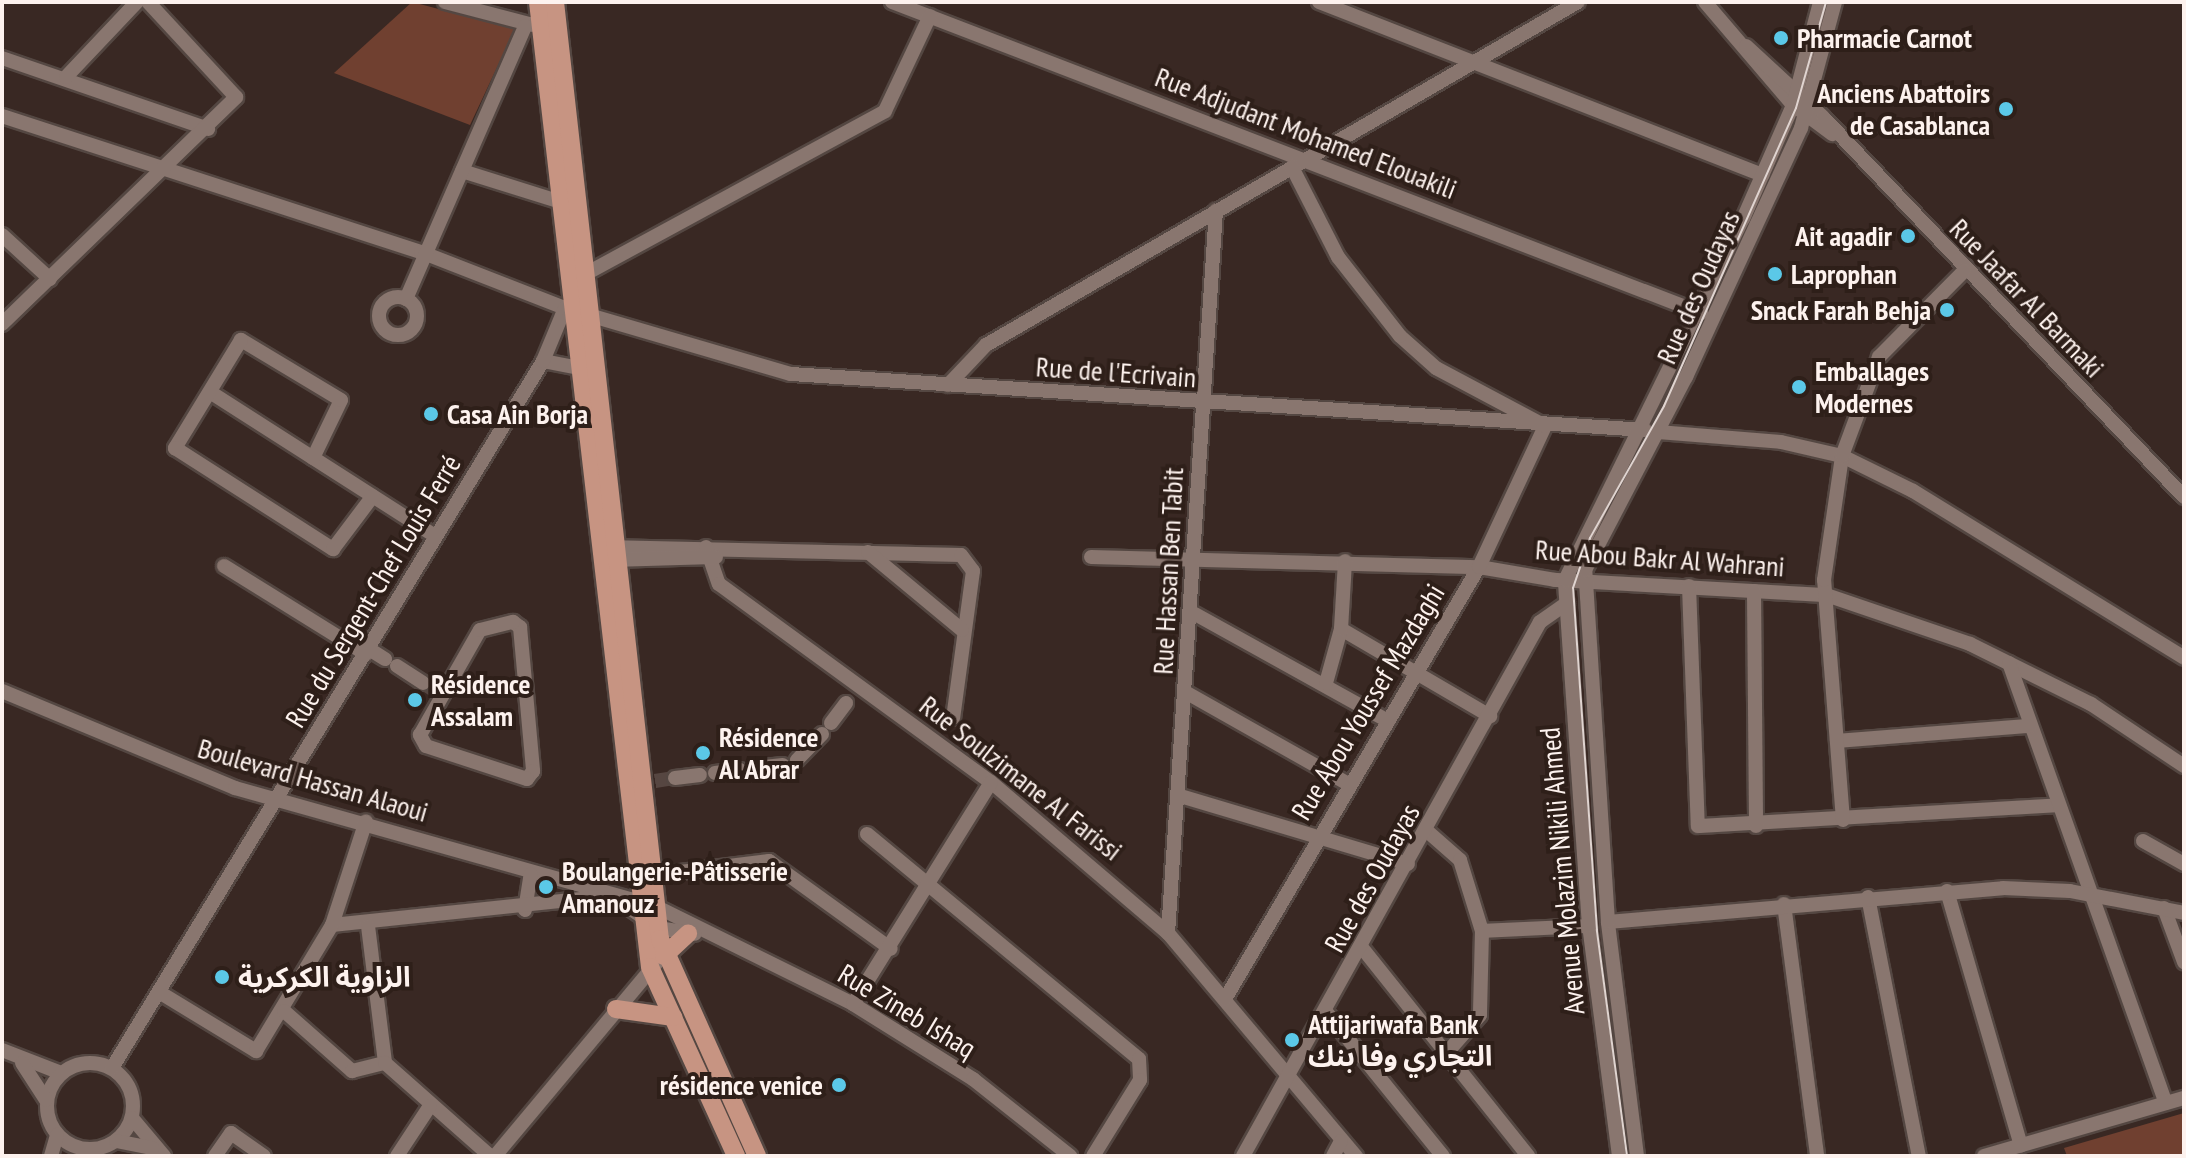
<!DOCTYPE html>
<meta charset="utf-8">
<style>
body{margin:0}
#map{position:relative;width:2186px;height:1158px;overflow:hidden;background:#392823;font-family:"PT Sans Narrow","Noto Sans Arabic",sans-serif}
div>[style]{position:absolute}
.green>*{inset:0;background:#704030}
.minor-tunnel>*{height:14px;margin-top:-7px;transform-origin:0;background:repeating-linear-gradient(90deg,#564641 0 14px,transparent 0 21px)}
.roads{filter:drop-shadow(2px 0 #544742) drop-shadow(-2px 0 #544742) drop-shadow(0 2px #544742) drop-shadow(0 -2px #544742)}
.minor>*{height:14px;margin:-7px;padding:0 7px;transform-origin:7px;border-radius:7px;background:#89766f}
.minor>.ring{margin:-7px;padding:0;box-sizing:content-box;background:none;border:14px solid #89766f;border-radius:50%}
.major>*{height:18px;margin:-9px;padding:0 9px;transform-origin:9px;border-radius:9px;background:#c79482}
.tram>*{height:2px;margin:-1px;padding:0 1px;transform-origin:1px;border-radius:1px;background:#e0d4d0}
.dots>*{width:22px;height:22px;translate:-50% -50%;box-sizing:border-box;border:4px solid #2e1f19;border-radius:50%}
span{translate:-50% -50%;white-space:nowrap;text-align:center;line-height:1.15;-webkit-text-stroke:8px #2e1f19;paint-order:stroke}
.poi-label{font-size:28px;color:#fdf2ee;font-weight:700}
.left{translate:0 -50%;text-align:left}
.right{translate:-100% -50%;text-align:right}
.street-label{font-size:28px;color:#fdf2ee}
.frame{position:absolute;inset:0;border:4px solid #fdf2ee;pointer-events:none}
</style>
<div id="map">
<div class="green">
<i style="clip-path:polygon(412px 2px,515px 29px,470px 125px,334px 73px)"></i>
<i style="clip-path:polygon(2184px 1113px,2184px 1156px,2067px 1156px,2064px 1148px)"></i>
</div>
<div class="minor-tunnel">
<i style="left:423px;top:683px;width:17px;rotate:33deg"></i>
<i style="left:655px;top:781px;width:20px;rotate:-9deg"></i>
</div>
<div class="roads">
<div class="minor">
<i style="left:445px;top:2px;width:91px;rotate:14.6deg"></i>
<i style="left:892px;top:2px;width:867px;rotate:21.03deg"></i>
<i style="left:1319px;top:2px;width:476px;rotate:21.3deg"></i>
<i style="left:1705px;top:2px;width:135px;rotate:49.5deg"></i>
<i style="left:1793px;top:105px;width:49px;rotate:36.6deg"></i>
<i style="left:1746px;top:46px;width:105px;rotate:42.7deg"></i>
<i style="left:1823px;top:117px;width:524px;rotate:46.47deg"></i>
<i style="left:2px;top:58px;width:218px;rotate:19deg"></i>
<i style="left:66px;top:77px;width:103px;rotate:-46.6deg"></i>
<i style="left:2px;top:116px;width:441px;rotate:18deg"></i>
<i style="left:421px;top:252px;width:155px;rotate:21.3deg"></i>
<i style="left:462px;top:171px;width:104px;rotate:17.4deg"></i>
<i style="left:2px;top:235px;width:65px;rotate:42.5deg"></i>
<i style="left:578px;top:278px;width:349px;rotate:-28.5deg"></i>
<i style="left:885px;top:111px;width:105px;rotate:-64.7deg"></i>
<i class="ring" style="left:379px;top:297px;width:24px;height:24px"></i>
<i style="left:406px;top:299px;width:298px;rotate:-66.4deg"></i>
<i style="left:2px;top:324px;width:326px;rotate:-44.1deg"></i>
<i style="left:236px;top:97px;width:129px;rotate:-132.8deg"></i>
<i style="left:543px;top:361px;width:37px;rotate:11deg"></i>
<i style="left:948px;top:385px;width:55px;rotate:-46.5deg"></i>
<i style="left:986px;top:345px;width:684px;rotate:-30.09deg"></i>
<i style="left:210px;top:392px;width:267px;rotate:32.6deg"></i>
<i style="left:1658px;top:432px;width:123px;rotate:4.6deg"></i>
<i style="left:1781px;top:442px;width:63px;rotate:12.9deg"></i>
<i style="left:1842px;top:456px;width:79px;rotate:26.2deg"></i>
<i style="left:1913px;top:491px;width:318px;rotate:31.6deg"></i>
<i style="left:313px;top:458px;width:64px;rotate:-64.2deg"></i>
<i style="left:341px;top:400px;width:117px;rotate:-149deg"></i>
<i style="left:241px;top:340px;width:127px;rotate:121.4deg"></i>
<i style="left:175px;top:448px;width:188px;rotate:32.6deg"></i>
<i style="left:333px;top:549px;width:66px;rotate:-53deg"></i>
<i style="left:606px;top:547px;width:355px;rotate:1.3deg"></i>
<i style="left:961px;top:555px;width:20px;rotate:53deg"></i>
<i style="left:973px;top:571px;width:148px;rotate:97.7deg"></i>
<i style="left:706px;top:547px;width:39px;rotate:71deg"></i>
<i style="left:719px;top:584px;width:336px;rotate:36.1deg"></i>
<i style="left:991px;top:782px;width:233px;rotate:40.5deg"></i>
<i style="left:1168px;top:933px;width:292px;rotate:49.9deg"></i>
<i style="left:868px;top:552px;width:122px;rotate:39.7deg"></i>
<i style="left:1091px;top:557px;width:388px;rotate:1.5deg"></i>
<i style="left:1479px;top:567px;width:77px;rotate:9.7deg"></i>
<i style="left:1555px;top:580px;width:271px;rotate:3.2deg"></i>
<i style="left:1826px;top:595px;width:152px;rotate:18.8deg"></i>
<i style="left:1970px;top:644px;width:135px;rotate:26.4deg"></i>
<i style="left:2091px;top:704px;width:112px;rotate:33.7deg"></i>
<i style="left:610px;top:560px;width:106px;rotate:-1.6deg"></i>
<i style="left:224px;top:566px;width:167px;rotate:31.8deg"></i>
<i style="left:1689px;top:586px;width:240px;rotate:87.9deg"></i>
<i style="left:1698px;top:826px;width:360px;rotate:-3.3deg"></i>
<i style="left:1754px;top:591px;width:235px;rotate:89.5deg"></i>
<i style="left:1195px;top:614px;width:221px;rotate:29deg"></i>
<i style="left:513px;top:622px;width:9px;rotate:36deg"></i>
<i style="left:520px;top:627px;width:145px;rotate:84.8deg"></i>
<i style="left:533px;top:771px;width:10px;rotate:127deg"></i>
<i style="left:527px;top:779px;width:106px;rotate:-161.9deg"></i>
<i style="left:426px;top:746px;width:13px;rotate:-119deg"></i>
<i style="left:420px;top:735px;width:121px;rotate:-60.3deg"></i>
<i style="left:480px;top:630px;width:34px;rotate:-14deg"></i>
<i style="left:1341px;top:629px;width:173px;rotate:30.3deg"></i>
<i style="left:369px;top:649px;width:19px;rotate:32deg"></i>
<i style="left:2009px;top:663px;width:467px;rotate:70.4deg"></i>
<i style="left:397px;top:666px;width:31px;rotate:33deg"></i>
<i style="left:1326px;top:683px;width:56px;rotate:-74.5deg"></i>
<i style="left:1341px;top:629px;width:68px;rotate:-86.6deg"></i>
<i style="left:2px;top:691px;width:252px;rotate:22.6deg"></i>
<i style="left:235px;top:788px;width:438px;rotate:15.7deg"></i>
<i style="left:657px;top:907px;width:219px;rotate:26.3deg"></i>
<i style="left:853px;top:1004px;width:142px;rotate:32deg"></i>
<i style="left:973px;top:1079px;width:124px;rotate:38.4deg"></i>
<i style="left:1187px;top:693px;width:187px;rotate:29.4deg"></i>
<i style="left:831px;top:723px;width:25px;rotate:-53deg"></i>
<i style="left:1837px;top:741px;width:193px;rotate:-4.5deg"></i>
<i style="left:797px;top:760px;width:36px;rotate:-46deg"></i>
<i style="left:755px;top:768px;width:28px;rotate:-6deg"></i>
<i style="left:715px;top:773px;width:25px;rotate:-7deg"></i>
<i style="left:675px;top:778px;width:25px;rotate:-7deg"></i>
<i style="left:1177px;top:795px;width:241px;rotate:16.6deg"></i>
<i style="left:1843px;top:820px;width:241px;rotate:-94.5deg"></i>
<i style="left:1824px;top:580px;width:125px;rotate:-81.7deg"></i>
<i style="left:1842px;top:456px;width:106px;rotate:-69.5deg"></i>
<i style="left:1879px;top:357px;width:121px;rotate:-45.3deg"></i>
<i style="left:1427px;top:831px;width:44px;rotate:41.3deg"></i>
<i style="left:1460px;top:860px;width:74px;rotate:72.8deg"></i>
<i style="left:1482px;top:931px;width:84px;rotate:91.4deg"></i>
<i style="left:1480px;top:1015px;width:45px;rotate:131.4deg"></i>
<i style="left:867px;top:834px;width:353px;rotate:39.6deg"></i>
<i style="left:1139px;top:1059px;width:21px;rotate:87deg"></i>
<i style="left:1140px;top:1080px;width:89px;rotate:121.7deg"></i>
<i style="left:2143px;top:841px;width:47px;rotate:29.3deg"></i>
<i style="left:656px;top:875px;width:114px;rotate:-7.1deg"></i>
<i style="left:769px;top:861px;width:150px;rotate:35.8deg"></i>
<i style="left:1947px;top:891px;width:265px;rotate:73.8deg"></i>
<i style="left:1868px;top:897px;width:264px;rotate:78.9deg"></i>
<i style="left:618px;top:900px;width:49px;rotate:35deg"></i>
<i style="left:658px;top:928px;width:37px;rotate:9deg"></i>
<i style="left:1784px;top:904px;width:254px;rotate:82.5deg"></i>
<i style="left:2164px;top:908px;width:58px;rotate:69.7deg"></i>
<i style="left:525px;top:910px;width:36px;rotate:-81deg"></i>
<i style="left:1608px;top:922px;width:396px;rotate:-4.9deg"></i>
<i style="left:2003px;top:888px;width:67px;rotate:2.6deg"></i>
<i style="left:2070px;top:891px;width:116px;rotate:10.9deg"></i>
<i style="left:332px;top:925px;width:267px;rotate:-6deg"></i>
<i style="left:368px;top:926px;width:138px;rotate:82.9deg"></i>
<i style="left:1482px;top:931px;width:107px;rotate:-2.7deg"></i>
<i style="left:1168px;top:933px;width:724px;rotate:-86.2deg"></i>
<i style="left:1363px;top:949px;width:265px;rotate:51.4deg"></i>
<i style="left:159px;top:992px;width:114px;rotate:31.3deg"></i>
<i style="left:256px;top:1051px;width:147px;rotate:-58.9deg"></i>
<i style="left:332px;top:925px;width:109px;rotate:-71.9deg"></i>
<i style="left:1225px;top:999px;width:501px;rotate:-59.55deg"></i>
<i style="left:1479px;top:567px;width:156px;rotate:-64.9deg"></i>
<i style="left:1545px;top:426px;width:123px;rotate:-152deg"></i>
<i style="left:1436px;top:368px;width:48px;rotate:-138.4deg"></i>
<i style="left:1400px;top:336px;width:100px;rotate:-128.1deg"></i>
<i style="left:1338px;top:257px;width:101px;rotate:-117.1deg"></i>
<i style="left:853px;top:1004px;width:261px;rotate:-58.1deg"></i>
<i style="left:284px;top:1011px;width:91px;rotate:41.4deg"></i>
<i style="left:352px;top:1071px;width:34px;rotate:-14deg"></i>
<i style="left:1327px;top:1013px;width:184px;rotate:51deg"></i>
<i style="left:2px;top:1050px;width:63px;rotate:21.3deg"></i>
<i class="ring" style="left:47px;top:1063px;width:72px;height:72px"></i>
<i style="left:22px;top:1063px;width:44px;rotate:57deg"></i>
<i style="left:385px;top:1063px;width:140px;rotate:41.5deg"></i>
<i style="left:112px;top:1068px;width:828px;rotate:-58.63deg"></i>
<i style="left:543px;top:361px;width:57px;rotate:-67.5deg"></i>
<i style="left:565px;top:308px;width:235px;rotate:16.3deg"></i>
<i style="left:791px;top:374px;width:856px;rotate:3.75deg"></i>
<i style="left:132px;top:1118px;width:50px;rotate:49.9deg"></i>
<i style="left:116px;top:1141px;width:37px;rotate:11deg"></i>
<i style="left:51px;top:1156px;width:22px;rotate:-74deg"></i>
<i style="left:215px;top:1156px;width:28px;rotate:-55deg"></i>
<i style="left:231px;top:1133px;width:40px;rotate:34.9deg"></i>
<i style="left:397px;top:1156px;width:60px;rotate:-56.6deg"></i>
<i style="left:495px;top:1156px;width:253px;rotate:-50.1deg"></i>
<i style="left:1243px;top:1156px;width:611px;rotate:-60.92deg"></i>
<i style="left:1540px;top:622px;width:33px;rotate:-35deg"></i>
<i style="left:1333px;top:1156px;width:17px;rotate:-62deg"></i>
<i style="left:1619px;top:1156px;width:232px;rotate:-97.4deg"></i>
<i style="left:1589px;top:926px;width:347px;rotate:-94deg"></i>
<i style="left:1565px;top:580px;width:402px;rotate:-63.8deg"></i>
<i style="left:1743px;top:219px;width:124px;rotate:-66.3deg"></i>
<i style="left:1793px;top:105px;width:106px;rotate:-75.3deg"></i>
<i style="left:1637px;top:1156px;width:236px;rotate:-97.1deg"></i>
<i style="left:1608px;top:922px;width:353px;rotate:-93.7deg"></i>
<i style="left:1585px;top:570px;width:218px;rotate:-62.4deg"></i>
<i style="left:1686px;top:377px;width:274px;rotate:-65.2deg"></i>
<i style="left:1801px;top:128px;width:131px;rotate:-74.9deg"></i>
<i style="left:1984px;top:1156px;width:208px;rotate:-16.2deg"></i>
</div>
<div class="major">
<i style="left:538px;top:2px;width:971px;rotate:83.38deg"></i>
<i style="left:650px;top:967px;width:208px;rotate:65.5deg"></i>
<i style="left:555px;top:2px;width:943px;rotate:83.61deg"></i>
<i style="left:660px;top:939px;width:238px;rotate:65.9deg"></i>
<i style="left:664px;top:956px;width:33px;rotate:-43deg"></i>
<i style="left:616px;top:1009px;width:58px;rotate:8deg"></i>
</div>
</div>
<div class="tram">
<i style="left:1627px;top:1156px;width:228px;rotate:-97.6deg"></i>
<i style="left:1597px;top:930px;width:343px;rotate:-94deg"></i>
<i style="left:1573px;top:588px;width:53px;rotate:-71.2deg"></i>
<i style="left:1590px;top:538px;width:151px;rotate:-60.7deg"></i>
<i style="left:1664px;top:406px;width:326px;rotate:-66.1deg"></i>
<i style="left:1796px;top:108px;width:110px;rotate:-74.2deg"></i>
</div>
<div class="dots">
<i style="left:1781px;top:38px;background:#5bc8e7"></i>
<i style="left:2006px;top:109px;background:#5bc8e7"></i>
<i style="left:1908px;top:236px;background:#5bc8e7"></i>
<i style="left:1775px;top:274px;background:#5bc8e7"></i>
<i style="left:1947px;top:310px;background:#5bc8e7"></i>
<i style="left:1799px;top:387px;background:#5bc8e7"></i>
<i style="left:431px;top:414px;background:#5bc8e7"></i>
<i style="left:415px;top:700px;background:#5bc8e7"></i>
<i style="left:703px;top:753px;background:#5bc8e7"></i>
<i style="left:546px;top:887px;background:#5bc8e7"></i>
<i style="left:222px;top:977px;background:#5bc8e7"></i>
<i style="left:1292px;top:1040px;background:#5bc8e7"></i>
<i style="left:839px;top:1085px;background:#5bc8e7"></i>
</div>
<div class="poi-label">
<span class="left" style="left:1797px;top:38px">Pharmacie Carnot</span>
<span class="right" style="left:1990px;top:109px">Anciens Abattoirs<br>de Casablanca</span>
<span class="right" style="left:1892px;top:236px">Ait agadir</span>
<span class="left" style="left:1791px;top:274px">Laprophan</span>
<span class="right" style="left:1931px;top:310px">Snack Farah Behja</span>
<span class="left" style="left:1815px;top:387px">Emballages<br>Modernes</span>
<span class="left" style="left:447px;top:414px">Casa Ain Borja</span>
<span class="left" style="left:431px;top:700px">Résidence<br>Assalam</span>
<span class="left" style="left:719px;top:753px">Résidence<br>Al Abrar</span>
<span class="left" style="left:562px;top:887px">Boulangerie-Pâtisserie<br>Amanouz</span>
<span class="left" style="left:238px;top:977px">الزاوية الكركرية</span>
<span class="left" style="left:1308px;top:1040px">Attijariwafa Bank<br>التجاري وفا بنك</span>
<span class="right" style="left:823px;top:1085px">résidence venice</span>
</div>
<div class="street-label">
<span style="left:1306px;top:133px;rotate:21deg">Rue Adjudant Mohamed Elouakili</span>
<span style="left:1698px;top:287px;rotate:-66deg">Rue des Oudayas</span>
<span style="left:2027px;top:298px;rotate:46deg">Rue Jaafar Al Barmaki</span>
<span style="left:1116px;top:372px;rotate:4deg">Rue de l'Ecrivain</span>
<span style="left:1660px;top:558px;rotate:4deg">Rue Abou Bakr Al Wahrani</span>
<span style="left:1168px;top:571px;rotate:-87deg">Rue Hassan Ben Tabit</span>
<span style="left:373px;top:591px;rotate:-59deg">Rue du Sergent-Chef Louis Ferré</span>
<span style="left:1368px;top:702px;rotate:-59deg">Rue Abou Youssef Mazdaghi</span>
<span style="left:1021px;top:778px;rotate:38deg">Rue Soulzimane Al Farissi</span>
<span style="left:313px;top:780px;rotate:16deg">Boulevard Hassan Alaoui</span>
<span style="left:1562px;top:871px;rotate:-95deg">Avenue Molazim Nikili Ahmed</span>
<span style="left:1372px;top:878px;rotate:-61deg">Rue des Oudayas</span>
<span style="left:907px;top:1011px;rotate:31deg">Rue Zineb Ishaq</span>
</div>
<div class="frame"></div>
</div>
